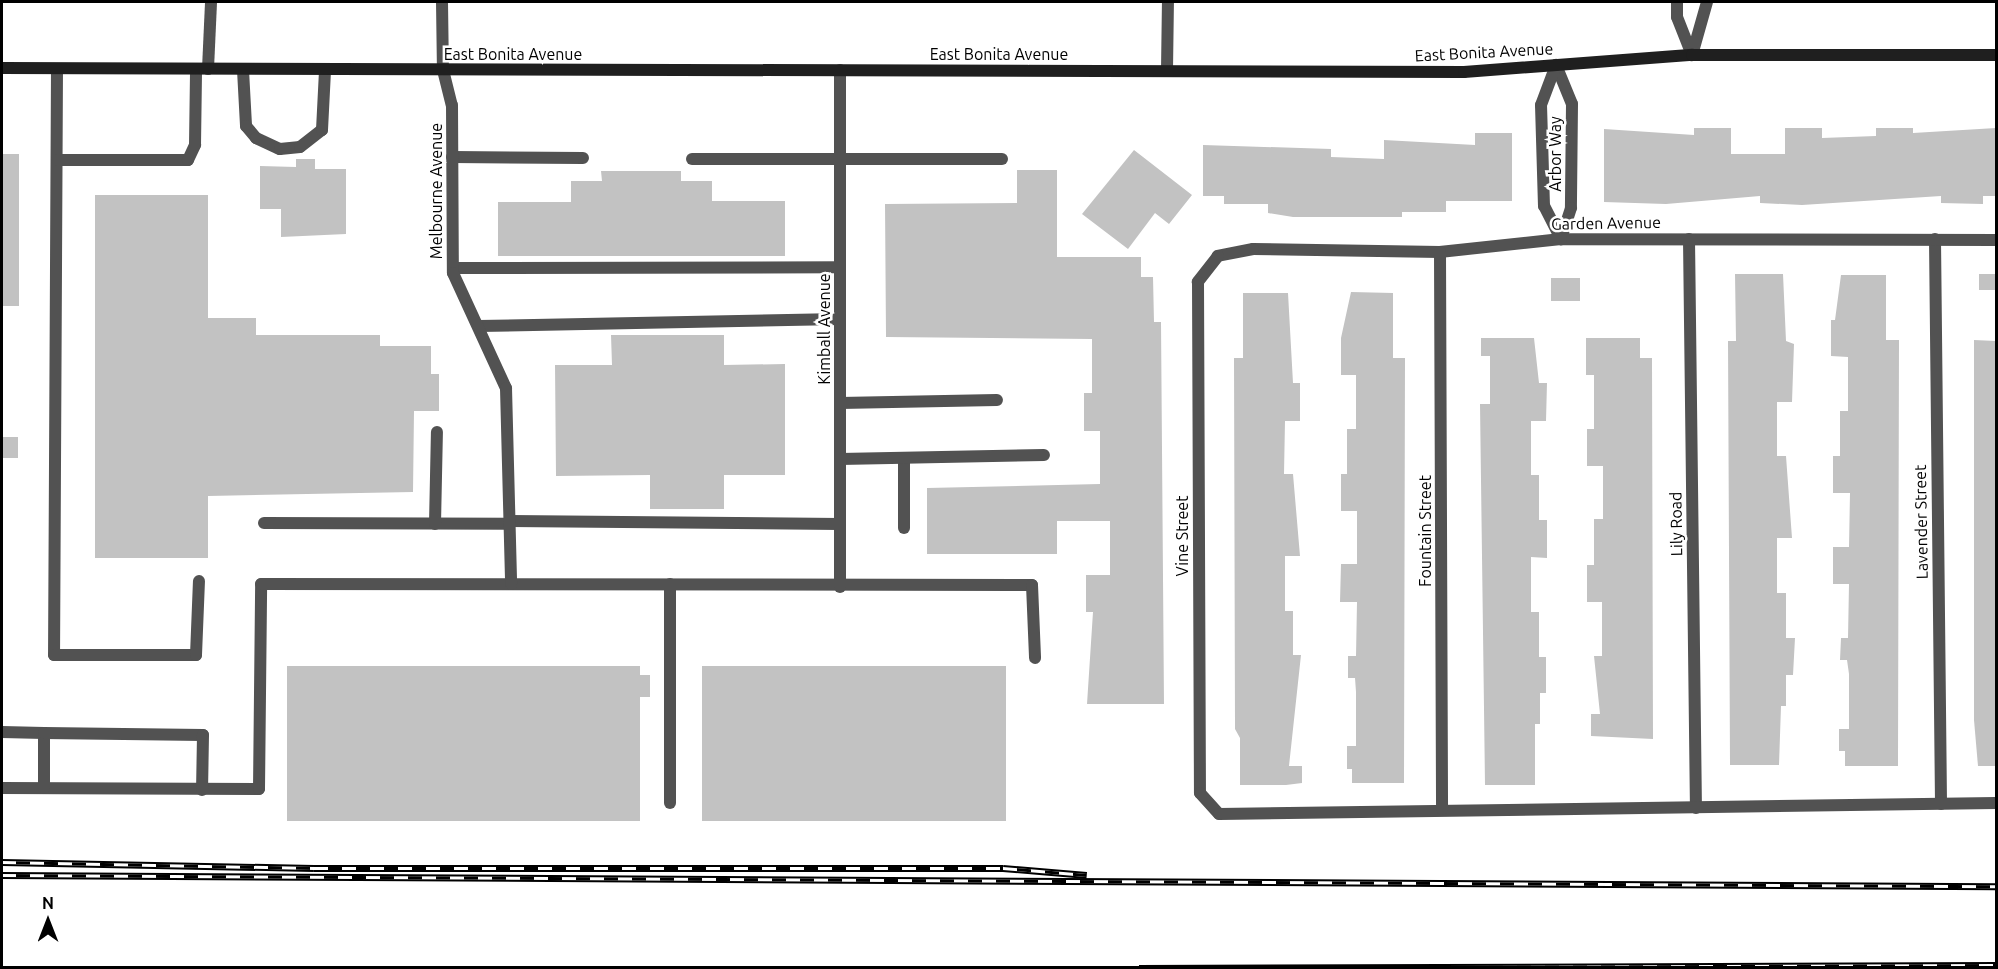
<!DOCTYPE html>
<style>
body{margin:0}
#map{position:relative;width:1998px;height:969px;overflow:hidden;background:#fff;font-family:Ubuntu,sans-serif}
div>[style]{position:absolute}
.building>*{inset:0;background:#c2c2c2;transform-origin:0 0}
.lane>*{height:12px;margin:-6px;padding:0 6px;transform-origin:6px;border-radius:6px;background:#525252}
.street>*{height:12px;margin:-6px;padding:0 6px;transform-origin:6px;border-radius:6px;background:#525252}
.secondary>*{height:12px;margin:-6px;padding:0 6px;transform-origin:6px;border-radius:6px;background:#1f1f1f}
.rail>*{height:7px;margin-top:-3.5px;transform-origin:0;background:repeating-linear-gradient(90deg,#fff 0 14px,#000 0 28px);box-sizing:border-box;border-block:2px solid #000}
span{translate:-50% -50%;white-space:nowrap;text-align:center;line-height:1.15;-webkit-text-stroke:5px #fff;paint-order:stroke}
.street-label{font-size:16px;color:#000}
.frame{position:absolute;inset:0;border:3px solid #000;pointer-events:none}
.north{position:absolute;left:18px;top:891px;width:60px;height:60px;-webkit-text-stroke:4px #fff;paint-order:stroke;rotate:0deg;font-size:16px;font-weight:700;line-height:24px;text-align:center;color:#000}
.north::after{content:'';display:block;margin:auto;width:21px;height:27px;background:#000;clip-path:polygon(50% 0,100% 100%,50% 72%,0 100%)}
</style>
<div id="map">
<div class="building">
<i style="clip-path:polygon(1694px 128px,1731px 128px,1731px 154px,1785px 154px,1785px 128px,1822px 128px,1822px 138px,1876px 136px,1876px 128px,1913px 128px,1913px 133px,1996px 128px,1996px 196px,1983px 196px,1983px 204px,1941px 203px,1941px 196px,1802px 205px,1760px 203px,1760px 196px,1666px 204px,1604px 202px,1604px 129px,1694px 135px)"></i>
<i style="clip-path:polygon(1475px 133px,1512px 133px,1512px 201px,1446px 201px,1446px 212px,1402px 212px,1402px 217px,1293px 217px,1268px 213px,1268px 204px,1224px 204px,1224px 196px,1203px 196px,1203px 145px,1331px 149px,1331px 157px,1384px 159px,1384px 140px,1475px 145px)"></i>
<i style="clip-path:polygon(1134px 150px,1192px 195px,1169px 224px,1155px 213px,1128px 249px,1082px 214px)"></i>
<i style="left:2px;top:154px;width:17px;height:152px"></i>
<i style="clip-path:polygon(296px 159px,315px 159px,315px 169px,346px 169px,346px 234px,281px 237px,281px 209px,260px 209px,260px 166px,296px 167px)"></i>
<i style="clip-path:polygon(1017px 170px,1057px 170px,1057px 257px,1141px 257px,1141px 277px,1153px 277px,1154px 322px,1161px 322px,1164px 704px,1087px 704px,1093px 612px,1086px 612px,1086px 575px,1110px 575px,1110px 521px,1057px 521px,1057px 554px,927px 554px,927px 488px,1100px 484px,1100px 431px,1084px 431px,1084px 393px,1092px 393px,1092px 339px,886px 337px,885px 204px,1017px 203px)"></i>
<i style="clip-path:polygon(601px 171px,681px 171px,681px 181px,712px 181px,712px 201px,785px 201px,785px 256px,498px 256px,498px 202px,571px 202px,571px 181px,602px 181px)"></i>
<i style="clip-path:polygon(95px 195px,208px 195px,208px 318px,256px 318px,256px 335px,380px 335px,380px 346px,431px 346px,431px 374px,439px 374px,439px 411px,414px 411px,413px 492px,208px 496px,208px 558px,95px 558px)"></i>
<i style="clip-path:polygon(1735px 274px,1783px 274px,1786px 341px,1794px 344px,1792px 402px,1777px 402px,1777px 456px,1786px 456px,1792px 538px,1777px 538px,1777px 593px,1786px 593px,1786px 638px,1795px 638px,1793px 675px,1786px 675px,1786px 706px,1781px 706px,1779px 765px,1730px 765px,1728px 341px,1736px 341px)"></i>
<i style="left:1979px;top:274px;width:17px;height:16px"></i>
<i style="clip-path:polygon(1841px 275px,1886px 275px,1886px 340px,1899px 340px,1898px 766px,1845px 766px,1845px 751px,1839px 751px,1839px 729px,1849px 729px,1849px 674px,1847px 660px,1840px 660px,1841px 638px,1848px 638px,1849px 584px,1833px 584px,1833px 547px,1849px 547px,1850px 493px,1833px 493px,1833px 456px,1840px 456px,1840px 411px,1848px 411px,1848px 357px,1831px 356px,1831px 320px,1835px 320px)"></i>
<i style="left:1551px;top:278px;width:29px;height:23px"></i>
<i style="clip-path:polygon(1351px 292px,1393px 293px,1393px 358px,1405px 358px,1404px 783px,1352px 783px,1352px 769px,1347px 769px,1347px 746px,1356px 746px,1356px 692px,1355px 678px,1348px 678px,1348px 656px,1356px 656px,1357px 602px,1340px 602px,1341px 564px,1357px 564px,1357px 511px,1341px 511px,1341px 474px,1347px 474px,1347px 429px,1356px 429px,1356px 375px,1341px 375px,1341px 338px)"></i>
<i style="clip-path:polygon(1243px 293px,1288px 293px,1293px 383px,1300px 383px,1300px 421px,1285px 421px,1284px 474px,1293px 474px,1300px 556px,1285px 556px,1285px 611px,1293px 611px,1293px 655px,1301px 655px,1289px 766px,1302px 766px,1302px 783px,1286px 785px,1240px 785px,1240px 738px,1235px 729px,1234px 358px,1243px 358px)"></i>
<i style="clip-path:polygon(611px 335px,724px 335px,724px 365px,785px 364px,785px 475px,724px 475px,724px 509px,650px 509px,650px 475px,556px 476px,555px 365px,612px 365px)"></i>
<i style="clip-path:polygon(1481px 338px,1534px 338px,1539px 383px,1547px 383px,1546px 421px,1531px 421px,1531px 475px,1539px 475px,1539px 520px,1547px 520px,1547px 558px,1531px 557px,1531px 612px,1539px 612px,1539px 657px,1546px 657px,1546px 693px,1540px 693px,1540px 724px,1535px 724px,1535px 785px,1485px 785px,1480px 404px,1490px 404px,1490px 356px,1481px 356px)"></i>
<i style="clip-path:polygon(1586px 338px,1640px 338px,1640px 358px,1652px 358px,1653px 739px,1591px 736px,1591px 714px,1600px 714px,1594px 656px,1602px 656px,1602px 602px,1587px 602px,1587px 565px,1594px 565px,1594px 519px,1603px 519px,1603px 466px,1587px 466px,1587px 429px,1594px 429px,1594px 375px,1586px 375px)"></i>
<i style="clip-path:polygon(1974px 340px,1996px 341px,1996px 766px,1978px 766px,1974px 720px)"></i>
<i style="left:2px;top:437px;width:16px;height:21px"></i>
<i style="clip-path:polygon(287px 666px,640px 666px,640px 675px,650px 675px,650px 697px,640px 697px,640px 821px,287px 821px)"></i>
<i style="left:702px;top:666px;width:304px;height:155px"></i>
</div>
<div class="lane">
<i style="left:57px;top:69px;width:586px;rotate:90.29deg"></i>
<i style="left:54px;top:655px;width:142px"></i>
<i style="left:196px;top:655px;width:74px;rotate:-87.7deg"></i>
<i style="left:208px;top:69px;width:67px;rotate:-87.4deg"></i>
<i style="left:243px;top:70px;width:56px;rotate:86.9deg"></i>
<i style="left:246px;top:126px;width:16px;rotate:50deg"></i>
<i style="left:256px;top:138px;width:26px;rotate:25deg"></i>
<i style="left:280px;top:149px;width:20px;rotate:-6deg"></i>
<i style="left:300px;top:147px;width:28px;rotate:-38deg"></i>
<i style="left:322px;top:130px;width:60px;rotate:-87.1deg"></i>
<i style="left:452px;top:157px;width:131px;rotate:0.4deg"></i>
<i style="left:692px;top:159px;width:310px"></i>
<i style="left:57px;top:160px;width:131px"></i>
<i style="left:188px;top:160px;width:17px;rotate:-65deg"></i>
<i style="left:195px;top:145px;width:76px;rotate:-89.2deg"></i>
<i style="left:453px;top:268px;width:387px;rotate:-0.1deg"></i>
<i style="left:479px;top:326px;width:361px;rotate:-1.1deg"></i>
<i style="left:840px;top:403px;width:157px;rotate:-1.1deg"></i>
<i style="left:904px;top:458px;width:70px;rotate:90deg"></i>
<i style="left:840px;top:459px;width:204px;rotate:-1.1deg"></i>
<i style="left:510px;top:521px;width:330px;rotate:0.5deg"></i>
<i style="left:264px;top:523px;width:246px;rotate:0.2deg"></i>
<i style="left:435px;top:524px;width:92px;rotate:-88.8deg"></i>
<i style="left:670px;top:584px;width:219px;rotate:90deg"></i>
<i style="left:2px;top:732px;width:42px;rotate:1.4deg"></i>
<i style="left:2px;top:788px;width:257px;rotate:0.2deg"></i>
<i style="left:259px;top:789px;width:205px;rotate:-89.4deg"></i>
<i style="left:261px;top:584px;width:771px;rotate:0.07deg"></i>
<i style="left:1032px;top:585px;width:73px;rotate:87.6deg"></i>
<i style="left:44px;top:788px;width:55px;rotate:-90deg"></i>
<i style="left:44px;top:733px;width:159px;rotate:0.7deg"></i>
<i style="left:203px;top:735px;width:55px;rotate:91deg"></i>
</div>
<div class="street">
<i style="left:442px;top:2px;width:68px;rotate:89.2deg"></i>
<i style="left:443px;top:70px;width:36px;rotate:76deg"></i>
<i style="left:452px;top:105px;width:168px;rotate:89.7deg"></i>
<i style="left:453px;top:273px;width:127px;rotate:65.3deg"></i>
<i style="left:506px;top:388px;width:196px;rotate:88.5deg"></i>
<i style="left:1677px;top:2px;width:15px;rotate:90deg"></i>
<i style="left:1677px;top:17px;width:41px;rotate:68.5deg"></i>
<i style="left:1692px;top:55px;width:55px;rotate:-74.2deg"></i>
<i style="left:1556px;top:65px;width:42px;rotate:67.7deg"></i>
<i style="left:1572px;top:104px;width:104px;rotate:90.6deg"></i>
<i style="left:1571px;top:208px;width:33px;rotate:108deg"></i>
<i style="left:1561px;top:239px;width:37px;rotate:-117deg"></i>
<i style="left:1544px;top:206px;width:101px;rotate:-91.7deg"></i>
<i style="left:1541px;top:105px;width:43px;rotate:-69.4deg"></i>
<i style="left:840px;top:70px;width:517px;rotate:90deg"></i>
<i style="left:1167px;top:70px;width:68px;rotate:-89.2deg"></i>
<i style="left:1689px;top:239px;width:569px;rotate:89.3deg"></i>
<i style="left:1935px;top:239px;width:565px;rotate:89.39deg"></i>
<i style="left:1996px;top:240px;width:435px;rotate:-179.9deg"></i>
<i style="left:1561px;top:239px;width:122px;rotate:173.9deg"></i>
<i style="left:1440px;top:252px;width:187px;rotate:-179.1deg"></i>
<i style="left:1253px;top:249px;width:36px;rotate:169deg"></i>
<i style="left:1218px;top:256px;width:33px;rotate:128deg"></i>
<i style="left:1198px;top:282px;width:511px;rotate:89.78deg"></i>
<i style="left:1200px;top:793px;width:28px;rotate:48deg"></i>
<i style="left:1219px;top:814px;width:777px;rotate:-0.81deg"></i>
<i style="left:1440px;top:252px;width:557px;rotate:89.79deg"></i>
</div>
<div class="secondary">
<i style="left:2px;top:68px;width:1462px;rotate:0.16deg"></i>
<i style="left:1464px;top:72px;width:229px;rotate:-4.3deg"></i>
<i style="left:1692px;top:55px;width:304px"></i>
</div>
<div class="rail">
<i style="left:2px;top:862px;width:312px;rotate:1.1deg"></i>
<i style="left:314px;top:868px;width:689px"></i>
<i style="left:1003px;top:868px;width:84px;rotate:4.8deg"></i>
<i style="left:2px;top:875px;width:1994px;rotate:0.32deg"></i>
<i style="left:1139px;top:968px;width:857px;rotate:-0.2deg"></i>
</div>
<div class="street-label">
<span style="left:1484px;top:52px;rotate:-3deg">East Bonita Avenue</span>
<span style="left:513px;top:54px">East Bonita Avenue</span>
<span style="left:999px;top:54px">East Bonita Avenue</span>
<span style="left:1555px;top:154px;rotate:-90deg">Arbor Way</span>
<span style="left:436px;top:191px;rotate:-90deg">Melbourne Avenue</span>
<span style="left:1606px;top:223px;rotate:-1deg">Garden Avenue</span>
<span style="left:824px;top:329px;rotate:-90deg">Kimball Avenue</span>
<span style="left:1921px;top:522px;rotate:-91deg">Lavender Street</span>
<span style="left:1676px;top:524px;rotate:-91deg">Lily Road</span>
<span style="left:1425px;top:531px;rotate:-90deg">Fountain Street</span>
<span style="left:1182px;top:536px;rotate:-90deg">Vine Street</span>
</div>
<div class="frame"></div>
<div class="north">N</div>
</div>
